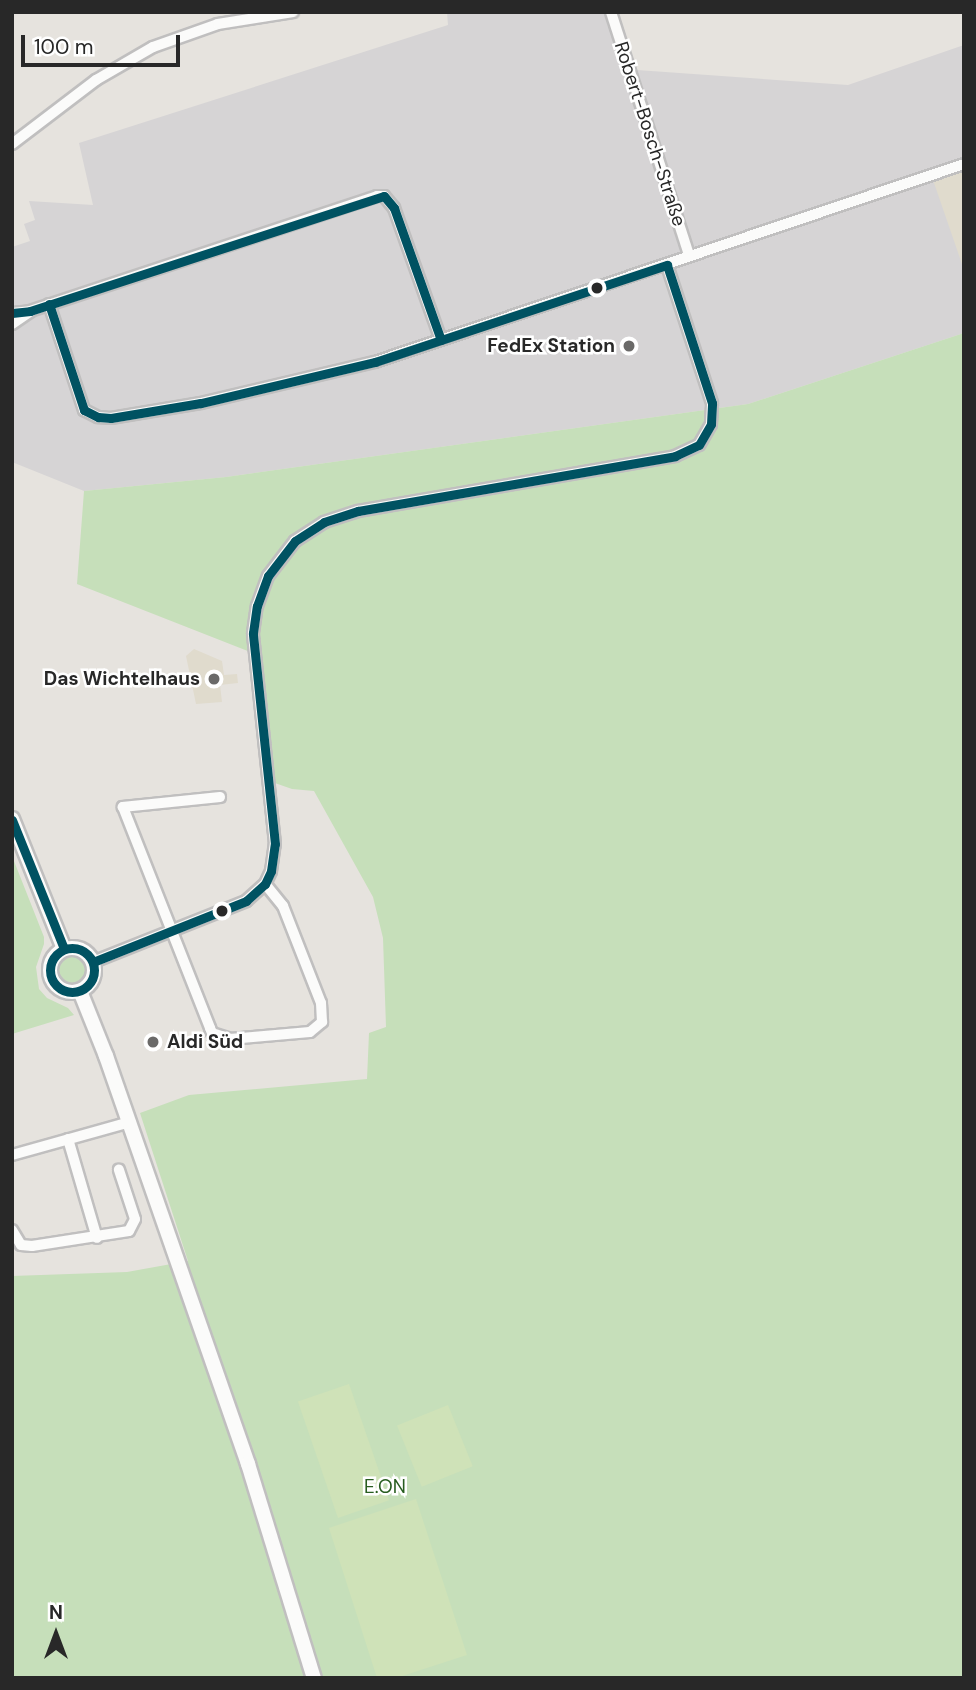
<!DOCTYPE html>
<meta charset="utf-8">
<style>
body{margin:0}
#map{position:relative;width:976px;height:1690px;overflow:hidden;background:#e6e3de;font-family:"DM Sans",sans-serif}
div>[style]{position:absolute}
.industrial>*{inset:0;background:#d6d4d5}
.education>*{inset:0;background:#e0dbcd}
.green>*{inset:0;background:#c6dfba}
.round{border-radius:50%}
.pitch>*{inset:0;background:#cfe2b8;transform-origin:0 0}
.roads{filter:drop-shadow(2px 0 #c0bfbf) drop-shadow(-2px 0 #c0bfbf) drop-shadow(0 2px #c0bfbf) drop-shadow(0 -2px #c0bfbf)}
.minor>*{height:10px;margin:-5px;padding:0 5px;transform-origin:5px;border-radius:5px;background:#fbfbfa}
.secondary>*{height:14px;margin:-7px;padding:0 7px;transform-origin:7px;border-radius:7px;background:#fbfbfa}
.secondary>.ring{margin:-7px;padding:0;box-sizing:content-box;background:none;border:14px solid #fbfbfa;border-radius:50%}
.bus-1>*{height:9px;margin:-4.5px;padding:0 4.5px;transform-origin:4.5px;border-radius:4.5px;background:#005262}
.bus-1>.ring{margin:-4.5px;padding:0;box-sizing:content-box;background:none;border:9px solid #005262;border-radius:50%}
.dots>*{width:19px;height:19px;translate:-50% -50%;box-sizing:border-box;border:4px solid #fff;border-radius:50%}
span{translate:-50% -50%;white-space:nowrap;text-align:center;line-height:1.15;-webkit-text-stroke:5px #fff;paint-order:stroke}
.street-label{font-size:19px;color:#282828}
.poi-label{font-size:19px;color:#282828;font-weight:700}
.right{translate:-100% -50%;text-align:right}
.left{translate:0 -50%;text-align:left}
.park-label{font-size:19px;color:#285d20}
.frame{position:absolute;inset:0;border:14px solid #282828;pointer-events:none}
.north{position:absolute;left:21px;top:1599px;width:70px;height:70px;-webkit-text-stroke:5px #fff;paint-order:stroke;rotate:0deg;font-size:19px;font-weight:700;line-height:28px;text-align:center;color:#282828}
.north::after{content:'';display:block;margin:auto;width:24px;height:32px;background:#282828;clip-path:polygon(50% 0,100% 100%,50% 72%,0 100%)}
.scale{position:absolute;left:21px;top:35px;width:159px;height:32px;box-sizing:border-box;border:4px solid #282828;border-top:0;padding-left:9px;font-size:21px;line-height:24px;white-space:nowrap;color:#282828;-webkit-text-stroke:5px #fff;paint-order:stroke}
</style>
<div id="map">
<div class="industrial">
<i style="clip-path:polygon(447px 12px,617px 12px,637px 70px,848px 85px,964px 45px,964px 333px,748px 404px,226px 477px,84px 491px,12px 462px,12px 247px,30px 241px,24px 224px,35px 220px,29px 201px,93px 205px,79px 143px,448px 25px)"></i>
</div>
<div class="education">
<i style="clip-path:polygon(964px 170px,964px 270px,933px 180px)"></i>
<i style="clip-path:polygon(194px 649px,222px 661px,224px 675px,237px 674px,238px 683px,220px 685px,222px 702px,196px 704px,186px 656px)"></i>
</div>
<div class="green">
<i style="clip-path:polygon(964px 333px,964px 1678px,12px 1678px,12px 1276px,127px 1272px,188px 1261px,140px 1113px,189px 1095px,367px 1079px,369px 1033px,386px 1027px,383px 938px,373px 897px,314px 791px,292px 789px,272px 782px,258px 655px,77px 584px,84px 491px,226px 477px,748px 404px)"></i>
<i style="clip-path:polygon(12px 856px,44px 937px,44px 944px,36px 967px,39px 989px,47px 998px,68px 1008px,74px 1015px,12px 1034px)"></i>
<i class="round" style="left:55px;top:954px;width:34px;height:34px"></i>
</div>
<div class="pitch">
<i style="left:349px;top:1384px;width:123px;height:54px;rotate:71deg"></i>
<i style="left:448px;top:1405px;width:66px;height:55px;rotate:68deg"></i>
<i style="clip-path:polygon(416px 1499px,467px 1655px,396px 1678px,377px 1678px,329px 1528px)"></i>
</div>
<div class="roads">
<div class="minor">
<i style="left:611px;top:12px;width:255px;rotate:72.2deg"></i>
<i style="left:12px;top:144px;width:106px;rotate:-37.3deg"></i>
<i style="left:96px;top:80px;width:66px;rotate:-30.1deg"></i>
<i style="left:153px;top:47px;width:69px;rotate:-19.5deg"></i>
<i style="left:218px;top:24px;width:76px;rotate:-9.1deg"></i>
<i style="left:49px;top:304px;width:112px;rotate:71.7deg"></i>
<i style="left:84px;top:410px;width:16px;rotate:27deg"></i>
<i style="left:98px;top:417px;width:13px;rotate:4deg"></i>
<i style="left:111px;top:418px;width:91px;rotate:-9.5deg"></i>
<i style="left:201px;top:403px;width:179px;rotate:-13.3deg"></i>
<i style="left:375px;top:362px;width:621px;rotate:-18.58deg"></i>
<i style="left:12px;top:313px;width:18px;rotate:-6deg"></i>
<i style="left:30px;top:311px;width:366px;rotate:-18.3deg"></i>
<i style="left:377px;top:196px;width:7px"></i>
<i style="left:384px;top:196px;width:16px;rotate:50deg"></i>
<i style="left:394px;top:208px;width:140px;rotate:70.4deg"></i>
<i style="left:12px;top:324px;width:22px;rotate:-34deg"></i>
<i style="left:220px;top:797px;width:98px;rotate:174.1deg"></i>
<i style="left:123px;top:807px;width:238px;rotate:68.5deg"></i>
<i style="left:210px;top:1028px;width:5px;rotate:68deg"></i>
<i style="left:212px;top:1033px;width:19px;rotate:18deg"></i>
<i style="left:230px;top:1039px;width:80px;rotate:-5deg"></i>
<i style="left:310px;top:1032px;width:16px;rotate:-40deg"></i>
<i style="left:322px;top:1022px;width:19px;rotate:-93deg"></i>
<i style="left:321px;top:1003px;width:104px;rotate:-111.4deg"></i>
<i style="left:283px;top:906px;width:28px;rotate:-129deg"></i>
<i style="left:93px;top:962px;width:165px;rotate:-21.7deg"></i>
<i style="left:246px;top:901px;width:25px;rotate:-42deg"></i>
<i style="left:265px;top:884px;width:14px;rotate:-65deg"></i>
<i style="left:271px;top:871px;width:27px;rotate:-82deg"></i>
<i style="left:275px;top:844px;width:212px;rotate:-96deg"></i>
<i style="left:253px;top:633px;width:27px;rotate:-82deg"></i>
<i style="left:257px;top:606px;width:32px;rotate:-70deg"></i>
<i style="left:268px;top:576px;width:44px;rotate:-52.4deg"></i>
<i style="left:295px;top:541px;width:35px;rotate:-33deg"></i>
<i style="left:324px;top:522px;width:36px;rotate:-18deg"></i>
<i style="left:358px;top:511px;width:322px;rotate:-9.8deg"></i>
<i style="left:675px;top:456px;width:26px;rotate:-25deg"></i>
<i style="left:699px;top:445px;width:24px;rotate:-60deg"></i>
<i style="left:711px;top:424px;width:21px;rotate:-87deg"></i>
<i style="left:712px;top:403px;width:145px;rotate:-108.1deg"></i>
<i style="left:68px;top:1139px;width:103px;rotate:73.7deg"></i>
<i style="left:12px;top:1155px;width:123px;rotate:-15.6deg"></i>
<i style="left:12px;top:1230px;width:17px;rotate:59deg"></i>
<i style="left:21px;top:1245px;width:11px;rotate:5deg"></i>
<i style="left:32px;top:1246px;width:98px;rotate:-8.8deg"></i>
<i style="left:129px;top:1231px;width:13px;rotate:-63deg"></i>
<i style="left:135px;top:1219px;width:52px;rotate:-108.1deg"></i>
</div>
<div class="secondary">
<i style="left:12px;top:819px;width:140px;rotate:68.2deg"></i>
<i class="ring" style="left:50px;top:948px;width:30px;height:30px"></i>
<i style="left:80px;top:991px;width:70px;rotate:68.2deg"></i>
<i style="left:106px;top:1056px;width:432px;rotate:70.8deg"></i>
<i style="left:248px;top:1464px;width:224px;rotate:72.9deg"></i>
</div>
</div>
<div class="bus-1">
<i style="left:49px;top:304px;width:112px;rotate:71.7deg"></i>
<i style="left:84px;top:410px;width:16px;rotate:27deg"></i>
<i style="left:98px;top:417px;width:13px;rotate:4deg"></i>
<i style="left:111px;top:418px;width:91px;rotate:-9.5deg"></i>
<i style="left:201px;top:403px;width:179px;rotate:-13.3deg"></i>
<i style="left:375px;top:362px;width:308px;rotate:-18.4deg"></i>
<i style="left:12px;top:313px;width:18px;rotate:-6deg"></i>
<i style="left:30px;top:311px;width:372px;rotate:-18deg"></i>
<i style="left:384px;top:196px;width:16px;rotate:50deg"></i>
<i style="left:394px;top:208px;width:140px;rotate:70.4deg"></i>
<i style="left:12px;top:820px;width:139px;rotate:68deg"></i>
<i class="ring" style="left:50px;top:948px;width:35px;height:35px"></i>
<i style="left:93px;top:962px;width:165px;rotate:-21.7deg"></i>
<i style="left:246px;top:901px;width:25px;rotate:-42deg"></i>
<i style="left:265px;top:884px;width:14px;rotate:-65deg"></i>
<i style="left:271px;top:871px;width:27px;rotate:-82deg"></i>
<i style="left:275px;top:844px;width:212px;rotate:-96deg"></i>
<i style="left:253px;top:633px;width:27px;rotate:-82deg"></i>
<i style="left:257px;top:606px;width:32px;rotate:-70deg"></i>
<i style="left:268px;top:576px;width:44px;rotate:-52.4deg"></i>
<i style="left:295px;top:541px;width:35px;rotate:-33deg"></i>
<i style="left:324px;top:522px;width:36px;rotate:-18deg"></i>
<i style="left:358px;top:511px;width:322px;rotate:-9.8deg"></i>
<i style="left:675px;top:456px;width:26px;rotate:-25deg"></i>
<i style="left:699px;top:445px;width:24px;rotate:-60deg"></i>
<i style="left:711px;top:424px;width:21px;rotate:-87deg"></i>
<i style="left:712px;top:403px;width:145px;rotate:-108.1deg"></i>
</div>
<div class="dots">
<i style="left:597px;top:288px;background:#282828"></i>
<i style="left:629px;top:346px;background:#6a6968"></i>
<i style="left:214px;top:679px;background:#6a6968"></i>
<i style="left:222px;top:911px;background:#282828"></i>
<i style="left:153px;top:1042px;background:#6a6968"></i>
</div>
<div class="street-label">
<span style="left:650px;top:134px;rotate:72deg">Robert-Bosch-Straße</span>
</div>
<div class="poi-label">
<span class="right" style="left:615px;top:346px">FedEx Station</span>
<span class="right" style="left:200px;top:679px">Das Wichtelhaus</span>
<span class="left" style="left:167px;top:1042px">Aldi Süd</span>
</div>
<div class="park-label">
<span style="left:385px;top:1487px">E.ON</span>
</div>
<div class="frame"></div>
<div class="north">N</div>
<div class="scale">100 m</div>
</div>
